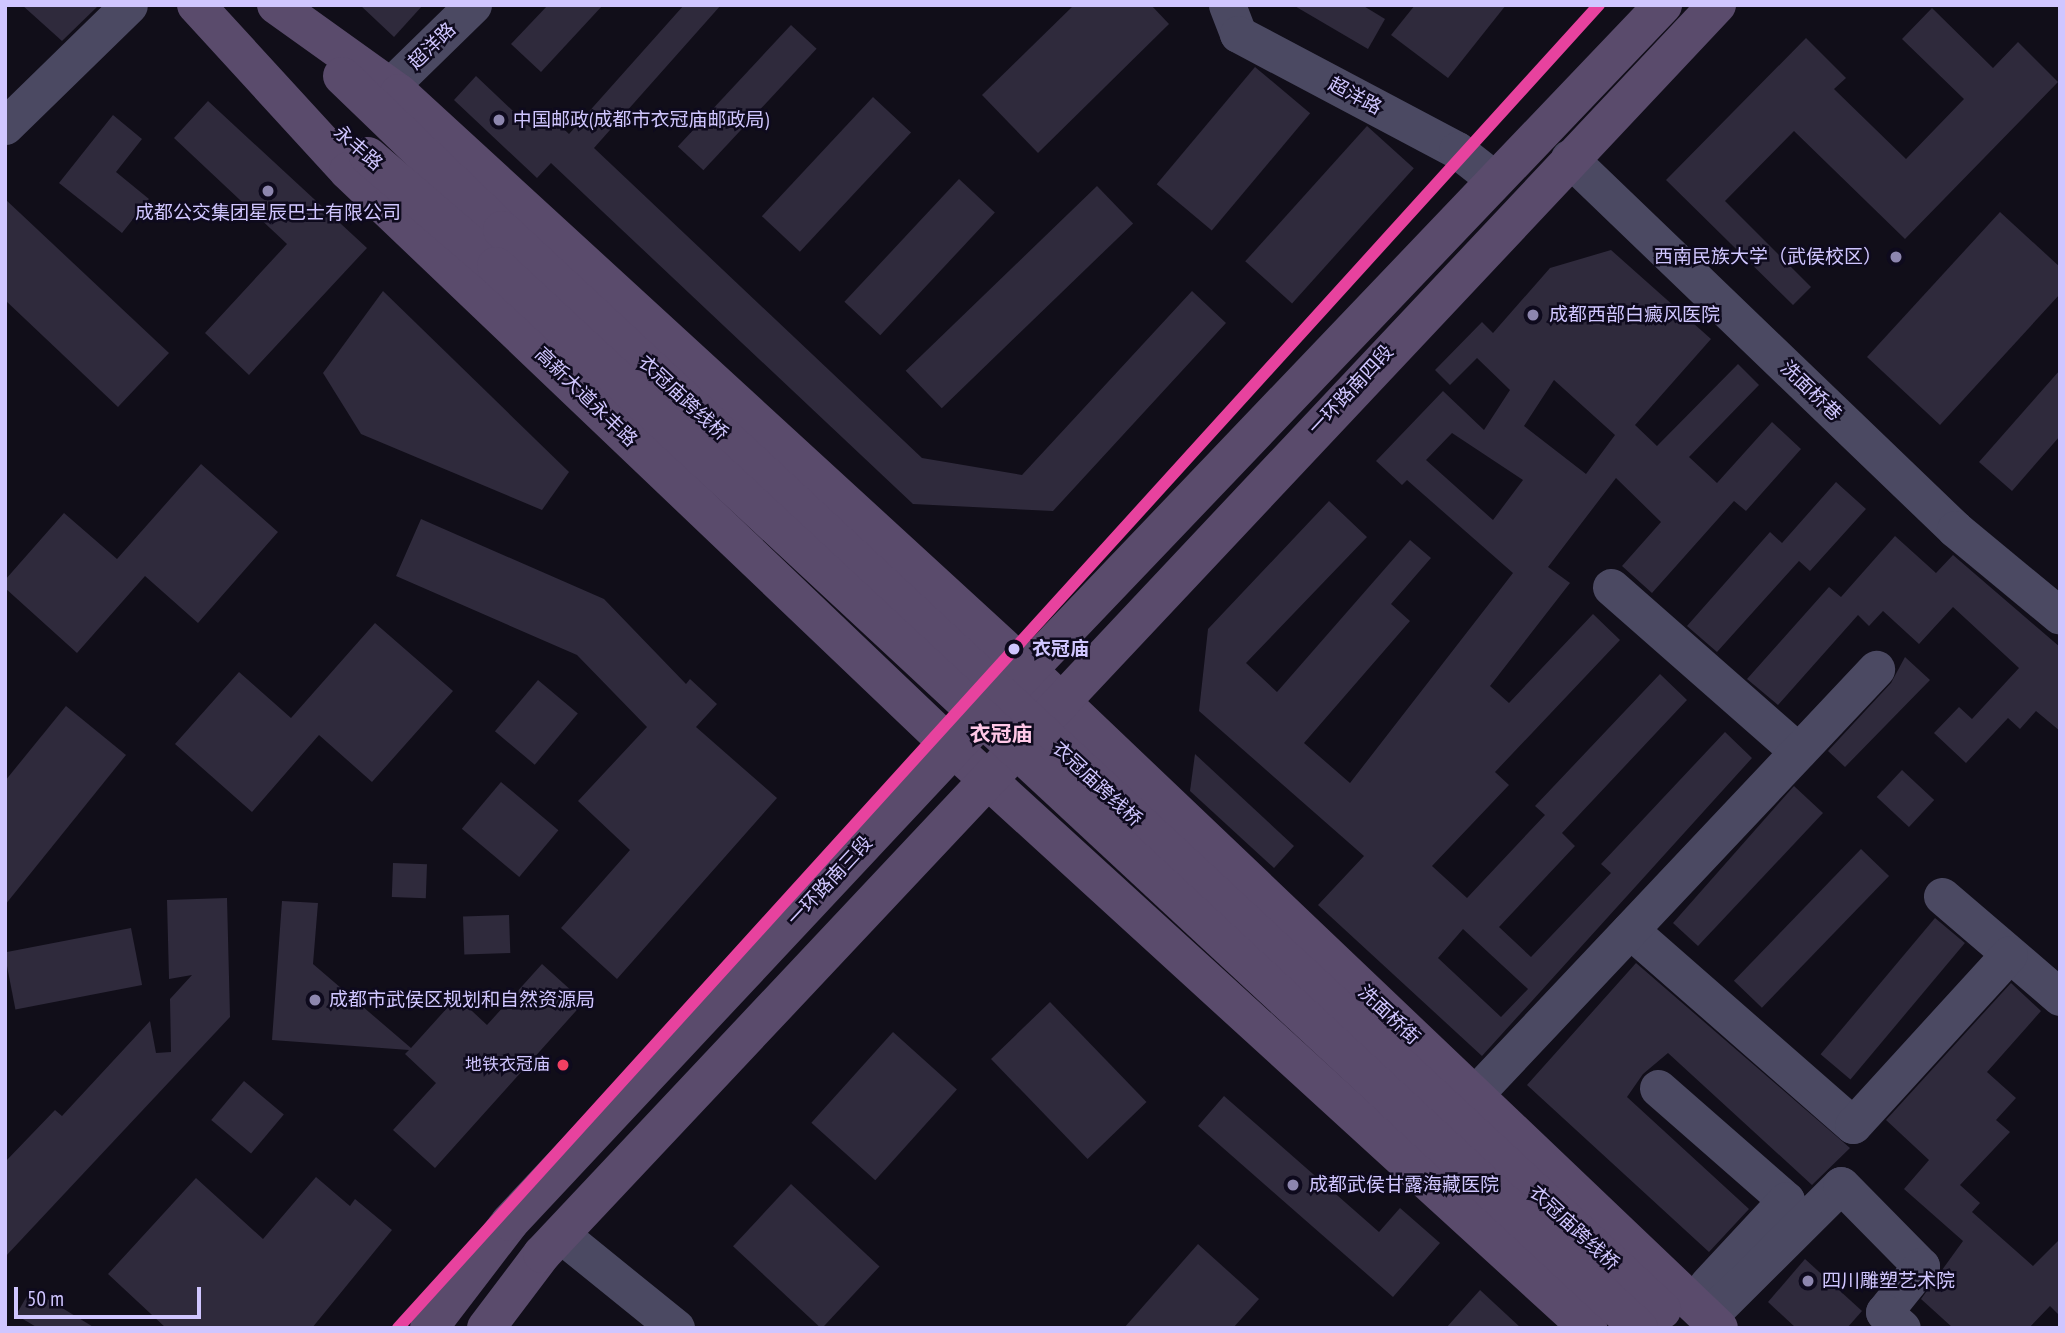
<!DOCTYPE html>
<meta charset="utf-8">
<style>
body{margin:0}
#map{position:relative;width:2065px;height:1333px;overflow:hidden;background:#110e19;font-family:"PT Sans Narrow","Noto Sans SC",sans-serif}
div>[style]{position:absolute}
.building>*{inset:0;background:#2f2a3c;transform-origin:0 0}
.minor>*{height:37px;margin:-18.5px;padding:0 18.5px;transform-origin:18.5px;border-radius:18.5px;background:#4b4962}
.major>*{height:38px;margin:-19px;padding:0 19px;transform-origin:19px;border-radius:19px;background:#5a4b6c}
.major-bridge>*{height:38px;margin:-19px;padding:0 19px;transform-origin:19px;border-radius:19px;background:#5a4b6c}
.metro-1>*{height:12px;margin:-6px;padding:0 6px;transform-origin:6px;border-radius:6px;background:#e7429e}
.dots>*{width:19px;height:19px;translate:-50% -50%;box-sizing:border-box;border:4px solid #0e0a1d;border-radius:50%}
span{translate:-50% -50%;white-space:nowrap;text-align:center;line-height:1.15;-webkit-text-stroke:5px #0e0a1d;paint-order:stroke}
.bus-label{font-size:17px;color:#d0c6ff}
.right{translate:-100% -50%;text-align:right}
.street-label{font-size:19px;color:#d0c6ff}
.poi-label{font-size:19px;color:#d0c6ff}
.left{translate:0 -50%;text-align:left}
.stop-label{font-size:19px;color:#d0c6ff;font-weight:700}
.neighbourhood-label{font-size:21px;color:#ffc8e7;font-weight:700}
.frame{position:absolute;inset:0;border:7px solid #d0c6ff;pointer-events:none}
.scale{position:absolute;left:14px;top:1287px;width:187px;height:32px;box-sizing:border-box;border:4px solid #d0c6ff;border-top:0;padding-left:9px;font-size:21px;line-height:24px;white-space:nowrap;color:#d0c6ff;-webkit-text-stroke:5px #0e0a1d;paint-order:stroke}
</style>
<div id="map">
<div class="building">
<i style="clip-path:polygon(22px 5px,99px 5px,62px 41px)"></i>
<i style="clip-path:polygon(360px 5px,423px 5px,394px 37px)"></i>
<i style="clip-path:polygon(548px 5px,603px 5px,541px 72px,511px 44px)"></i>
<i style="clip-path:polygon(684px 5px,721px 5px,594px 148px,922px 458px,1022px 475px,1192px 291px,1226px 323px,1053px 511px,913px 504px,551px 163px,537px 178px,454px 100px,476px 76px,531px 128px,546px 112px,569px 134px)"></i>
<i style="clip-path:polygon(1074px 5px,1151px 5px,1169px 24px,1038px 153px,982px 95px)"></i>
<i style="clip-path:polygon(1293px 5px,1362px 5px,1385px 19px,1368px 49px)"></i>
<i style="clip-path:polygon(1415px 5px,1506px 5px,1448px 78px,1391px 35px)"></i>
<i style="clip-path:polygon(1932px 8px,1993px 68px,2018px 42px,2058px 82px,1905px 239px,1794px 131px,1725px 201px,1811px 287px,1793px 305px,1666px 180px,1806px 38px,1846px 78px,1834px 89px,1906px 159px,1964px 99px,1902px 39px)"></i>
<i style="left:791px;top:25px;width:35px;height:166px;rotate:43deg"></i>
<i style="left:1255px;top:67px;width:72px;height:153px;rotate:40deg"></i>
<i style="left:873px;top:97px;width:52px;height:163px;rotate:43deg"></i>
<i style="clip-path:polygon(208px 101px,367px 248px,249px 375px,205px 333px,287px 244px,174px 138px)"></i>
<i style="clip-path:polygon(113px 115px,142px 139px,116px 172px,149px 199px,122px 233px,59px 183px)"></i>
<i style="left:1367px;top:126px;width:63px;height:182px;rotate:42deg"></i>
<i style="left:959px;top:179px;width:49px;height:168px;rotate:43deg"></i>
<i style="left:1097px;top:186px;width:52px;height:266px;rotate:46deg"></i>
<i style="clip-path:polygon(5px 199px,169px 353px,118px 407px,5px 300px)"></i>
<i style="clip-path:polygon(2000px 212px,2060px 267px,2060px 294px,1940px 425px,1867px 357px)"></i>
<i style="clip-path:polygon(evenodd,1611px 250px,1711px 339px,1635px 425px,1657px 446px,1738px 364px,1759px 385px,1689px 457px,1717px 483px,1772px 422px,1801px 449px,1746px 511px,1734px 501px,1652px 593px,1622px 566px,1661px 522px,1616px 478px,1548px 567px,1570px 583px,1490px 686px,1509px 703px,1593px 614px,1620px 640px,1495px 772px,1509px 785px,1432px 866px,1467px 898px,1545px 815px,1535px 806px,1660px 674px,1687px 700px,1562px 833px,1575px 846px,1499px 927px,1531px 957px,1611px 873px,1601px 864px,1725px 732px,1752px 758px,1482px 1056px,1318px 905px,1364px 856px,1199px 711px,1208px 629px,1329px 501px,1367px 537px,1246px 663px,1277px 692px,1410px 540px,1431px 558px,1391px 604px,1410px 621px,1304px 743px,1350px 783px,1513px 573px,1407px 480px,1402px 485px,1376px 461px,1443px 391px,1484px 430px,1510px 390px,1477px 358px,1450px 385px,1435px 370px,1482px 322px,1493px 333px,1550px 268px,1611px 250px,1554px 380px,1615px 435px,1586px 474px,1524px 426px,1554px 380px,1611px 250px,1452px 433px,1523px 480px,1493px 520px,1426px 460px,1452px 433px,1611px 250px,1463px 929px,1528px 989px,1501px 1017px,1438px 958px,1463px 929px)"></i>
<i style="clip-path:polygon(383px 291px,569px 472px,542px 510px,361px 434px,323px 373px)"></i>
<i style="clip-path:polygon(2060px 370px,2060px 436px,2012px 491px,1979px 462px)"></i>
<i style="clip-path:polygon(201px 464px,278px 532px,198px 623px,145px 576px,77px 653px,5px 588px,5px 580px,64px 513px,117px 559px)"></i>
<i style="clip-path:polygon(1836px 482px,1866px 509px,1810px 571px,1799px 561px,1717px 652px,1687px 626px,1770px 532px,1782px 543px)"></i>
<i style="clip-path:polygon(421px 519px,604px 599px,686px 684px,690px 679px,717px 704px,696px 727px,777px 798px,617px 979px,561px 928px,630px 850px,578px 801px,647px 727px,577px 655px,396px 576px)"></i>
<i style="clip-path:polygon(1895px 536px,1936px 573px,1953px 555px,2060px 647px,2060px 731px,2036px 711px,2020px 729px,2008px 718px,1966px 763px,1934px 733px,1959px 707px,1972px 719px,2019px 668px,1953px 607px,1919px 644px,1883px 611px,1869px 626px,1858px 615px,1778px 705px,1747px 679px,1829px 587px,1841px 597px)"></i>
<i style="clip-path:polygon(375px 623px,453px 691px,372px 782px,319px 735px,252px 812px,175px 744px,239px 672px,291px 718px)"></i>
<i style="clip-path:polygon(1905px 657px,1930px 680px,1845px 767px,1828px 751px,1891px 683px)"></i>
<i style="left:538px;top:680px;width:52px;height:67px;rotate:40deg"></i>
<i style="clip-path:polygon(66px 706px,126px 755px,5px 905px,5px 781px)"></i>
<i style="clip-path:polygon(1195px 754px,1294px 846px,1274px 868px,1190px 791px)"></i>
<i style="left:1902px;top:770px;width:44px;height:37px;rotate:43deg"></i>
<i style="left:501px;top:782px;width:75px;height:61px;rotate:40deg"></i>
<i style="clip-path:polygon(1794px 786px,1823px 813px,1698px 946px,1673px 923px)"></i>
<i style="left:1861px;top:849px;width:39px;height:183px;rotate:44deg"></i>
<i style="left:393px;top:863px;width:34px;height:34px;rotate:2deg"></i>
<i style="clip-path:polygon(227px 898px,230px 1017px,5px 1257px,5px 1162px,55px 1110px,62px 1116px,150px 1021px,156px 1053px,171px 1052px,170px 999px,192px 975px,169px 979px,167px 900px)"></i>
<i style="clip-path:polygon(282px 901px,318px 903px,313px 964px,411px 1048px,457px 997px,487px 1025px,542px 964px,584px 1002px,435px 1168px,393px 1130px,436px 1083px,405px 1054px,409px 1050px,272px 1040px)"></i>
<i style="left:509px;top:915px;width:38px;height:46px;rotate:88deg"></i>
<i style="left:1935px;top:918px;width:39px;height:178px;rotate:40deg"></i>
<i style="left:131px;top:928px;width:58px;height:129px;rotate:79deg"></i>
<i style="clip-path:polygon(1636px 963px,1850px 1148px,1812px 1185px,1668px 1053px,1643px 1074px,1627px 1097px,1749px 1209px,1709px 1252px,1527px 1085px)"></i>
<i style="clip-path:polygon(2011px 983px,2041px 1011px,1987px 1072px,2016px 1098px,1996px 1120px,2010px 1132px,1960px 1185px,1980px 1203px,1972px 1212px,2033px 1266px,2060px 1239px,2060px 1316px,2050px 1306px,2029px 1328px,1953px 1328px,1921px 1299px,1963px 1241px,1904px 1189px,1929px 1160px,1886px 1120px)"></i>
<i style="left:1050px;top:1002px;width:139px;height:82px;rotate:46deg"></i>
<i style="left:893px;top:1032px;width:86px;height:122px;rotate:42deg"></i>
<i style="left:244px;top:1081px;width:52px;height:51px;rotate:40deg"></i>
<i style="clip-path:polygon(1224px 1096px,1379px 1232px,1400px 1208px,1440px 1243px,1393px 1297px,1198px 1126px)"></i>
<i style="clip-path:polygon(316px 1177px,350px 1206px,355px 1199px,392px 1230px,312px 1328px,166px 1328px,108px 1274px,196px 1178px,263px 1239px)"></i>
<i style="left:791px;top:1184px;width:121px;height:85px;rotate:43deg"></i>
<i style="clip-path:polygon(1198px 1244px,1259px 1299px,1233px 1328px,1124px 1328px)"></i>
<i style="clip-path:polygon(1805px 1259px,1862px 1311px,1847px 1328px,1796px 1328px,1768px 1302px)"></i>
<i style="clip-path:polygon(31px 1289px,95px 1328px,38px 1328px,16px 1315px)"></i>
<i style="clip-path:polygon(1480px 1290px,1521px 1328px,1446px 1328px)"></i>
</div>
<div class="minor">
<i style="left:1227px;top:5px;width:31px;rotate:69deg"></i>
<i style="left:1238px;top:34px;width:248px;rotate:27.9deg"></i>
<i style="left:1457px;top:150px;width:47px;rotate:38.1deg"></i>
<i style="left:390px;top:86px;width:116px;rotate:-44.3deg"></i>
<i style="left:5px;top:126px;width:173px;rotate:-44.3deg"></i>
<i style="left:1569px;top:158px;width:535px;rotate:43.86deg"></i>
<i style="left:1955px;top:529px;width:136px;rotate:39.6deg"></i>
<i style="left:1611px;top:587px;width:249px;rotate:41.3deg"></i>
<i style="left:1942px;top:896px;width:155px;rotate:40.6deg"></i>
<i style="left:1630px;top:930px;width:296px;rotate:41.2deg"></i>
<i style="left:1853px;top:1125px;width:231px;rotate:-47.6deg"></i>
<i style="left:1658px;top:1088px;width:170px;rotate:41.2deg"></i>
<i style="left:1786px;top:1200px;width:116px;rotate:132.9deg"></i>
<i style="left:1474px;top:1095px;width:586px;rotate:-46.66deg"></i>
<i style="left:565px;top:1238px;width:143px;rotate:39deg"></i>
<i style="left:1708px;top:1317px;width:187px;rotate:-44.8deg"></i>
<i style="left:1841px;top:1185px;width:114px;rotate:45.4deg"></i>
<i style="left:1921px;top:1266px;width:59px;rotate:128.8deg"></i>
<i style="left:1884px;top:1312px;width:24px;rotate:42deg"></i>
</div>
<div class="major">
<i style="left:196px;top:5px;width:225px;rotate:47.5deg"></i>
<i style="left:348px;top:171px;width:837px;rotate:43.65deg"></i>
<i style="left:954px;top:749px;width:859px;rotate:42.4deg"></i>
<i style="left:276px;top:5px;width:151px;rotate:35.6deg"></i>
<i style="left:399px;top:93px;width:854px;rotate:42.53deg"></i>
<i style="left:1028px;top:670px;width:954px;rotate:43.6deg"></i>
<i style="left:342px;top:76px;width:222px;rotate:43.9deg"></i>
<i style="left:368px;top:156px;width:169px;rotate:40.7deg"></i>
<i style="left:1012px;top:687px;width:943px;rotate:-46.33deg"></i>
<i style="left:429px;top:1328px;width:133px;rotate:-52.6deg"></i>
<i style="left:510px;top:1222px;width:673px;rotate:-46.87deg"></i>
<i style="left:486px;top:1328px;width:93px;rotate:-52.9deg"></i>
<i style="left:542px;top:1254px;width:1715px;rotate:-46.75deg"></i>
</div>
<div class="major-bridge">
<i style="left:502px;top:230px;width:1585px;rotate:42.95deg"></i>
<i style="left:496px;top:266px;width:1560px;rotate:42.9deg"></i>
</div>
<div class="metro-1">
<i style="left:398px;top:1328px;width:1787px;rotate:-47.77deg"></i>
</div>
<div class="dots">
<i style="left:499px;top:120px;background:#8d86ae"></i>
<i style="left:268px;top:191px;background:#8d86ae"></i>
<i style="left:1896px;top:257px;background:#8d86ae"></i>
<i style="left:1533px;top:315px;background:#8d86ae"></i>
<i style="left:1014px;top:649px;background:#d0c6ff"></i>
<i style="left:315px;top:1000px;background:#8d86ae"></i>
<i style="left:563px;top:1065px;background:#f24062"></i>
<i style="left:1293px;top:1185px;background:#8d86ae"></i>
<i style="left:1808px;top:1281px;background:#8d86ae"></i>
</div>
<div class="bus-label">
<span class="right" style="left:550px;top:1065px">地铁衣冠庙</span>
</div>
<div class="street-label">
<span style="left:432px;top:46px;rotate:-44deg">超洋路</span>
<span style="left:1355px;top:96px;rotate:28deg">超洋路</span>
<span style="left:358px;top:148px;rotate:41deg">永丰路</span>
<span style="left:1351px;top:390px;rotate:-47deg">一环路南四段</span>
<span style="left:1811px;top:391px;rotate:44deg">洗面桥巷</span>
<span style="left:586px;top:397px;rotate:44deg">高新大道永丰路</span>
<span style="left:683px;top:398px;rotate:43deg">衣冠庙跨线桥</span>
<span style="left:1097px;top:784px;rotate:43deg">衣冠庙跨线桥</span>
<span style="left:830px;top:881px;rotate:-47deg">一环路南三段</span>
<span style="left:1389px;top:1015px;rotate:43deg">洗面桥街</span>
<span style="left:1574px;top:1228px;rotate:43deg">衣冠庙跨线桥</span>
</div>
<div class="poi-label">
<span class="left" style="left:513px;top:120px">中国邮政(成都市衣冠庙邮政局)</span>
<span style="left:268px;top:213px">成都公交集团星辰巴士有限公司</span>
<span class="right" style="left:1882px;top:257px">西南民族大学（武侯校区）</span>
<span class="left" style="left:1549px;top:315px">成都西部白癜风医院</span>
<span class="left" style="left:329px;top:1000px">成都市武侯区规划和自然资源局</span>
<span class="left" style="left:1309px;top:1185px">成都武侯甘露海藏医院</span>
<span class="left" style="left:1822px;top:1281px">四川雕塑艺术院</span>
</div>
<div class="stop-label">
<span class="left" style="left:1032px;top:649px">衣冠庙</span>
</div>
<div class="neighbourhood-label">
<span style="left:1001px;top:734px">衣冠庙</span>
</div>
<div class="frame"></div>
<div class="scale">50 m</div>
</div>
